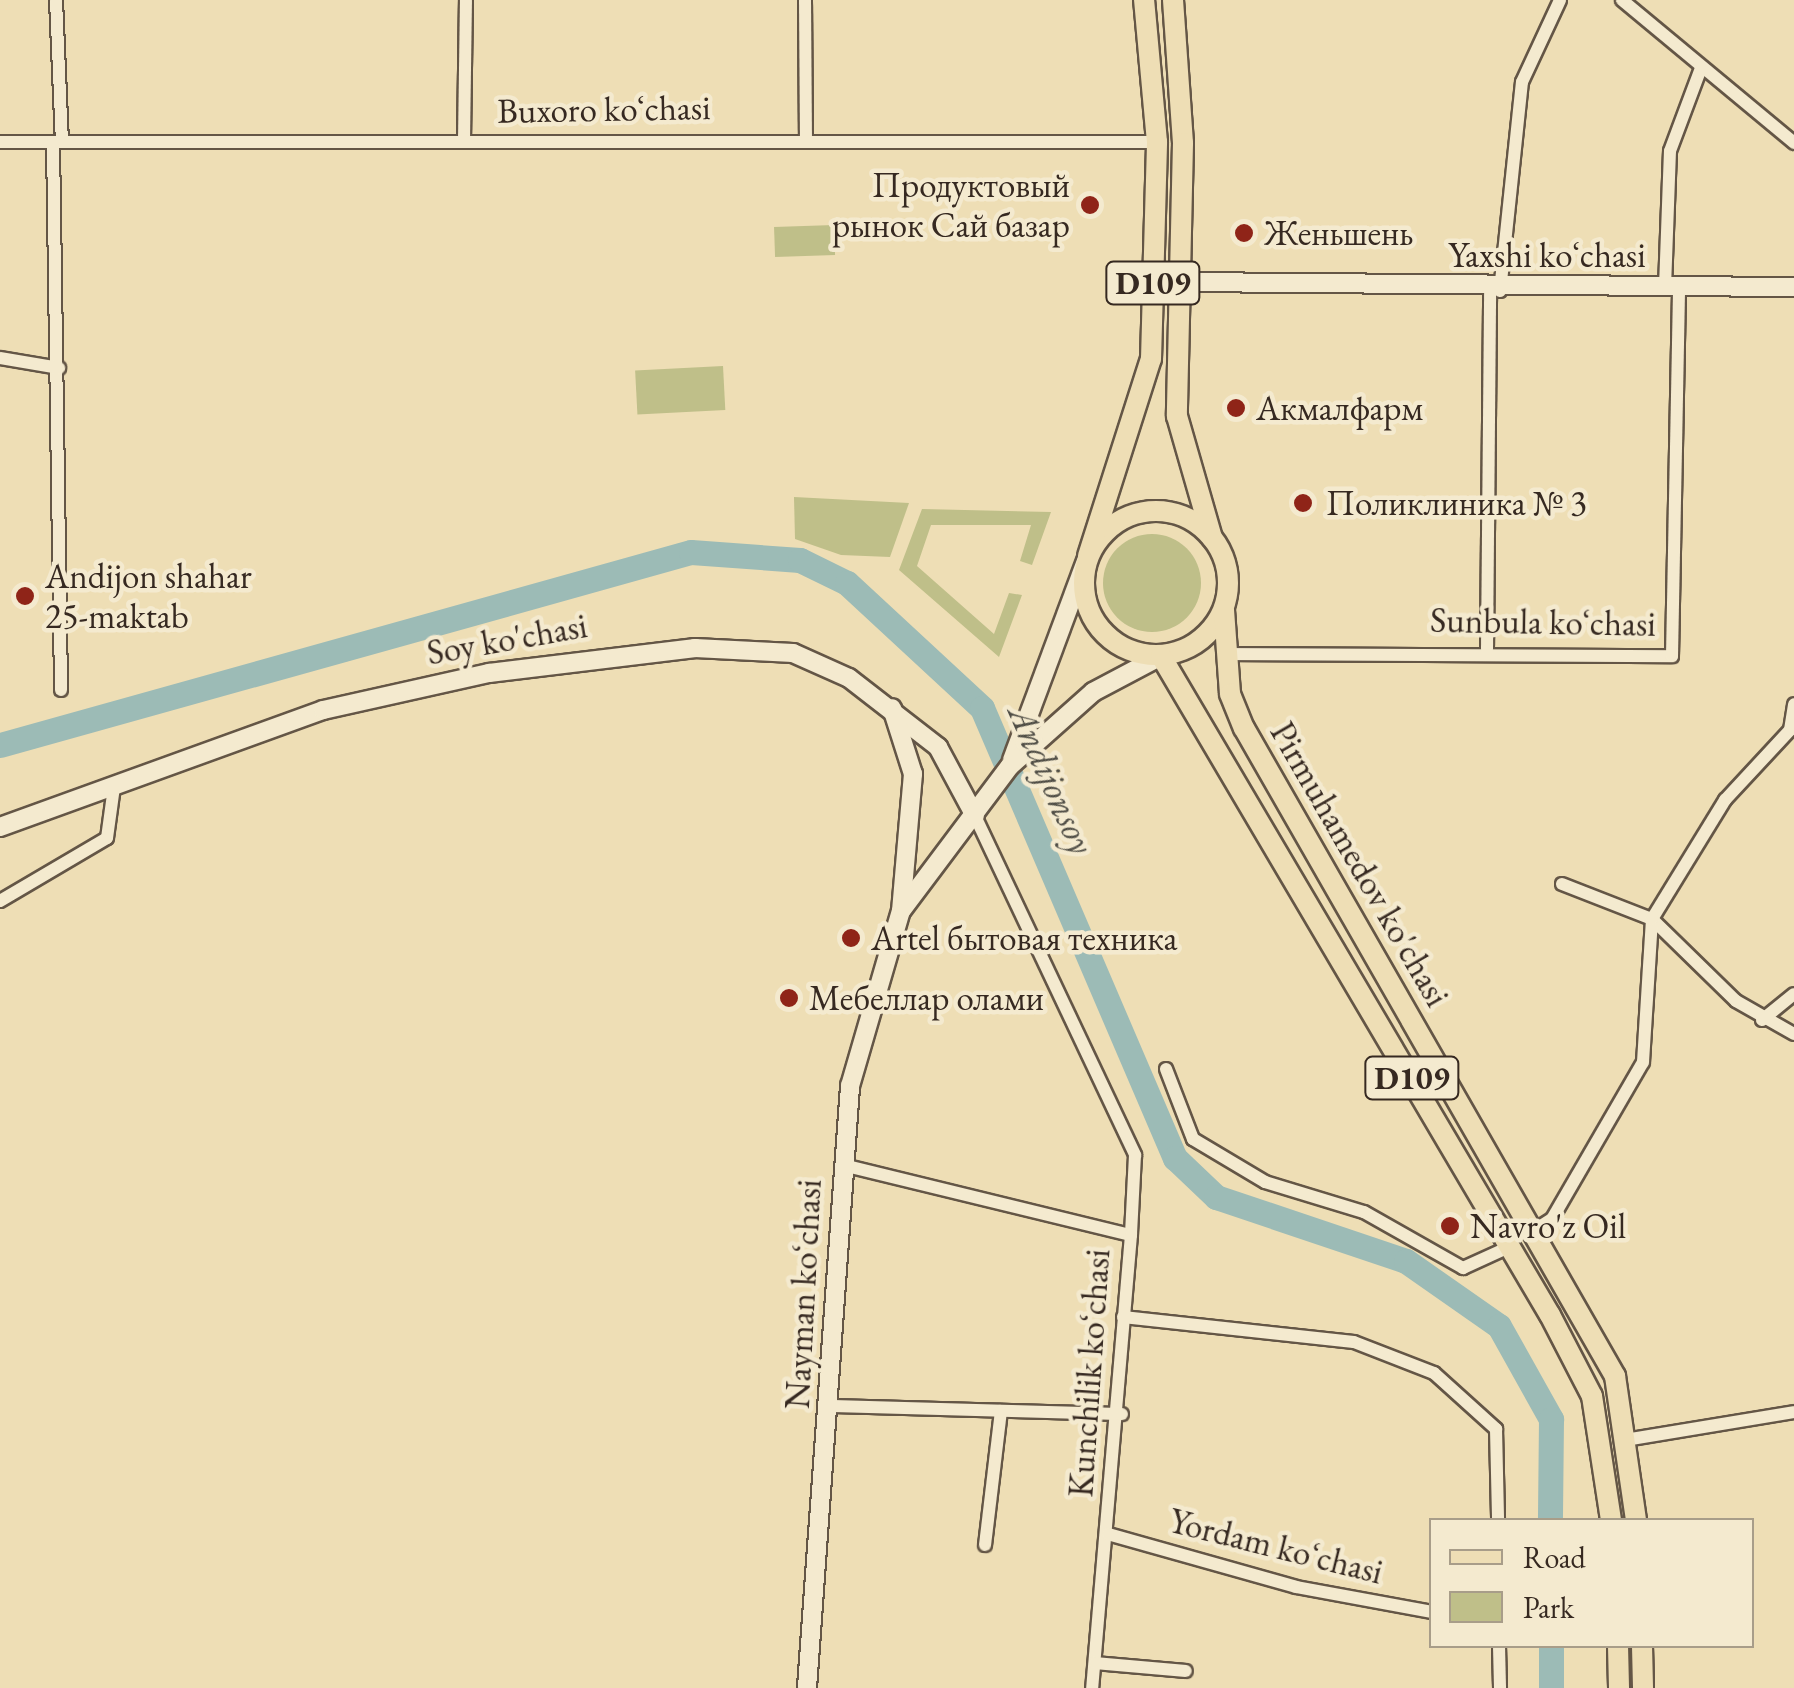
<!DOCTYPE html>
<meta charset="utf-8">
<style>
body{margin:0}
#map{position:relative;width:1794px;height:1688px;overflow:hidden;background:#eedeb5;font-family:"EB Garamond",serif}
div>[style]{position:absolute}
.green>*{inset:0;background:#bfbf89;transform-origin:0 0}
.round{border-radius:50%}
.river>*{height:25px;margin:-12.5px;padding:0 12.5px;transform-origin:12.5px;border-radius:12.5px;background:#9cbbb6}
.roads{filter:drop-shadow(2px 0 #645646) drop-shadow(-2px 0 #645646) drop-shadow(0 2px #645646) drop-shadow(0 -2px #645646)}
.street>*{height:12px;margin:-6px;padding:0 6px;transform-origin:6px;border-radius:6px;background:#f4eacf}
.secondary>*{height:18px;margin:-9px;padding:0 9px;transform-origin:9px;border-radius:9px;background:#f4eacf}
.primary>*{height:20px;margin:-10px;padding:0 10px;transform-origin:10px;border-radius:10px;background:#eedeb5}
.primary>.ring{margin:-10px;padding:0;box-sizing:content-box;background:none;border:20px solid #eedeb5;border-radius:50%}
.dots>*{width:28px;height:28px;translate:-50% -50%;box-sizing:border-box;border:5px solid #f4eacf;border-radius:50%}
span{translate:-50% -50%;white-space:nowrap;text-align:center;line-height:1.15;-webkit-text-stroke:9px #f4eacf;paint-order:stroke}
.shield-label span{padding:2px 8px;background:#f4eacf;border:2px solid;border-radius:8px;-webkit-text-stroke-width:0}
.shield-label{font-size:32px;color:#362921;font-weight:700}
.street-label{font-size:35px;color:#362921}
.poi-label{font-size:35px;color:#362921}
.right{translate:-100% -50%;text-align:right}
.left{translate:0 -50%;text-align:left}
.water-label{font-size:38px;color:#504e46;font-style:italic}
.legend{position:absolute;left:1429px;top:1518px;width:325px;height:130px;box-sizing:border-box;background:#f4eacf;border:2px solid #a89d89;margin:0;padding:12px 18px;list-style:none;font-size:30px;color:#362921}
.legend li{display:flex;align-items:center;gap:20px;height:50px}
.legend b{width:50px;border:2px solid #a89d89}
</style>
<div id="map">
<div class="green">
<i style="left:834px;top:225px;width:30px;height:60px;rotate:88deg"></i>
<i style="left:723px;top:366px;width:44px;height:88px;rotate:87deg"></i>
<i style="clip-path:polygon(794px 497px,909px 503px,890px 557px,841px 555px,795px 539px)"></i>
<i style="clip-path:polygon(922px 509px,1051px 512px,1032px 565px,1020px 561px,1031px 525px,931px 525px,917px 566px,994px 634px,1009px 593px,1022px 595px,999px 657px,899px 570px)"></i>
<i class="round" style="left:1103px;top:534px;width:98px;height:98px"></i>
</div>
<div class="river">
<i style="left:0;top:745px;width:717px;rotate:-15.61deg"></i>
<i style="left:691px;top:552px;width:109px;rotate:4.2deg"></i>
<i style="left:800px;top:560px;width:52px;rotate:26.1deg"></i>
<i style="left:847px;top:583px;width:184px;rotate:42.8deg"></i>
<i style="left:982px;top:708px;width:490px;rotate:66.8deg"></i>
<i style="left:1175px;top:1158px;width:57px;rotate:43.6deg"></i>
<i style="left:1216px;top:1197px;width:200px;rotate:18.6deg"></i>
<i style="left:1406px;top:1261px;width:113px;rotate:35deg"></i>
<i style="left:1499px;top:1326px;width:107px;rotate:60.8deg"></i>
<i style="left:1551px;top:1419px;width:101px;rotate:90.6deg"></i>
<i style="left:1551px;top:1646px;width:42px;rotate:90deg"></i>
</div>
<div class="roads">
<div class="street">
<i style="left:56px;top:0;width:142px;rotate:87.6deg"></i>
<i style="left:805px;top:0;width:138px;rotate:89.6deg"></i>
<i style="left:1622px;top:0;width:224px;rotate:39.7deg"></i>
<i style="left:464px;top:141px;width:141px;rotate:-89.2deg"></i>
<i style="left:0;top:142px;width:1157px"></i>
<i style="left:53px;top:142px;width:548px;rotate:89.16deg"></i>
<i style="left:1665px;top:287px;width:136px;rotate:-87.9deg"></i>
<i style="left:1670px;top:151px;width:89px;rotate:-69.5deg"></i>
<i style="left:1500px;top:291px;width:210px;rotate:-84deg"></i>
<i style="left:1522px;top:82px;width:90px;rotate:-65.1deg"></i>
<i style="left:0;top:358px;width:60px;rotate:9.6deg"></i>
<i style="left:1487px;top:649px;width:358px;rotate:-89.5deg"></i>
<i style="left:1225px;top:654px;width:447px;rotate:0.3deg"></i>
<i style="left:1672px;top:656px;width:369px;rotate:-88.9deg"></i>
<i style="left:975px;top:816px;width:375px;rotate:64.7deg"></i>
<i style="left:1135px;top:1155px;width:80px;rotate:92.9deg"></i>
<i style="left:1562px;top:884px;width:97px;rotate:21.3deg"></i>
<i style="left:1652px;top:919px;width:117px;rotate:44.3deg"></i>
<i style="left:1736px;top:1001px;width:67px;rotate:29.6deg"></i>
<i style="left:0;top:901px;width:124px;rotate:-30.5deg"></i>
<i style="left:107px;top:838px;width:51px;rotate:-82.2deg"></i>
<i style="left:1762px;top:1020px;width:41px;rotate:-39.1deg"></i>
<i style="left:1166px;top:1069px;width:75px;rotate:68.9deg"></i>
<i style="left:1193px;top:1139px;width:84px;rotate:30.8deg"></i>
<i style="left:1265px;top:1182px;width:103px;rotate:16.9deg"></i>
<i style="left:1364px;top:1212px;width:114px;rotate:29.5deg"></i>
<i style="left:1463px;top:1268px;width:51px;rotate:-24.5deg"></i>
<i style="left:843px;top:1165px;width:296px;rotate:13.7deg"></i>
<i style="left:1131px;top:1235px;width:455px;rotate:94.9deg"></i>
<i style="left:1536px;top:1229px;width:19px;rotate:-32deg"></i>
<i style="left:1552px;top:1219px;width:181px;rotate:-59.9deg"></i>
<i style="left:1643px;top:1062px;width:143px;rotate:-86.4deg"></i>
<i style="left:1652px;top:919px;width:140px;rotate:-58.5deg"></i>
<i style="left:1725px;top:800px;width:96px;rotate:-47.1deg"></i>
<i style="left:1790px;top:730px;width:26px;rotate:-81deg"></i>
<i style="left:1123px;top:1317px;width:232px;rotate:6.2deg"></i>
<i style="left:1354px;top:1342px;width:86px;rotate:21.2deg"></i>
<i style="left:1434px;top:1373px;width:84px;rotate:42.1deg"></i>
<i style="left:1496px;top:1429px;width:91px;rotate:88.7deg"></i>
<i style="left:830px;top:1406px;width:292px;rotate:1.6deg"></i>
<i style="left:1631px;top:1439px;width:165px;rotate:-9.4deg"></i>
<i style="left:1108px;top:1534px;width:195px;rotate:15.7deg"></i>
<i style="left:1296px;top:1587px;width:138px;rotate:10.4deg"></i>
<i style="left:985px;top:1545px;width:135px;rotate:-83.2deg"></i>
<i style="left:1499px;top:1646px;width:42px;rotate:88.6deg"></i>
<i style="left:1095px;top:1663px;width:91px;rotate:5deg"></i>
</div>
<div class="secondary">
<i style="left:1181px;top:282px;width:613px;rotate:0.47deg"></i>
<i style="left:1012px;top:760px;width:218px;rotate:-69.6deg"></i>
<i style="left:0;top:827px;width:344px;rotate:-19.9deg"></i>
<i style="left:323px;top:710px;width:170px;rotate:-12.6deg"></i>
<i style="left:489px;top:673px;width:208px;rotate:-6.9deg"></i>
<i style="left:695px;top:648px;width:98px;rotate:2.9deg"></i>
<i style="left:793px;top:653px;width:61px;rotate:24.1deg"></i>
<i style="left:849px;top:678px;width:113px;rotate:37.8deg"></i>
<i style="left:938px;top:747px;width:78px;rotate:61.8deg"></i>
<i style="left:901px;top:911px;width:181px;rotate:-53.1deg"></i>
<i style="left:1010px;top:766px;width:111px;rotate:-41.7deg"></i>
<i style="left:1093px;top:692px;width:77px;rotate:-27.9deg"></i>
<i style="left:807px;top:1688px;width:604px;rotate:-85.91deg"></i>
<i style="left:850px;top:1086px;width:182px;rotate:-73.8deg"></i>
<i style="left:901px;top:911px;width:138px;rotate:-85deg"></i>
<i style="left:913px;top:774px;width:69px;rotate:-107.7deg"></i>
</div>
<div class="primary">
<i style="left:1173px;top:0;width:143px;rotate:86deg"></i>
<i style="left:1183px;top:143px;width:273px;rotate:91.3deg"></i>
<i style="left:1177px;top:416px;width:127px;rotate:74deg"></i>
<i class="ring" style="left:1084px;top:511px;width:124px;height:124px"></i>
<i style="left:1088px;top:556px;width:207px;rotate:-72.3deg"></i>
<i style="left:1151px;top:359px;width:217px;rotate:-88.4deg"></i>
<i style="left:1157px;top:142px;width:143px;rotate:-95.2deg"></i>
<i style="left:1224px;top:610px;width:84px;rotate:85.9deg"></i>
<i style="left:1230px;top:694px;width:37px;rotate:68deg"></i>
<i style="left:1244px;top:728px;width:747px;rotate:60.21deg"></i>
<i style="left:1615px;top:1376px;width:146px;rotate:81.7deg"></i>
<i style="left:1161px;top:656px;width:765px;rotate:59.45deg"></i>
<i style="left:1550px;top:1315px;width:91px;rotate:62.6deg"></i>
<i style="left:1592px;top:1396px;width:125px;rotate:81.3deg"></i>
<i style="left:1618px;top:1646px;width:42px;rotate:88.6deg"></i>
<i style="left:1642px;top:1646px;width:42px;rotate:88.6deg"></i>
</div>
</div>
<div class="dots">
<i style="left:1090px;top:205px;background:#8f2418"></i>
<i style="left:1244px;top:233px;background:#8f2418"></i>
<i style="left:1236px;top:408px;background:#8f2418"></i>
<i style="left:1303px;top:503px;background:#8f2418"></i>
<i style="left:25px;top:596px;background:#8f2418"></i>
<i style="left:851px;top:938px;background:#8f2418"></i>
<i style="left:789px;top:998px;background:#8f2418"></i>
<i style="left:1450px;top:1226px;background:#8f2418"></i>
</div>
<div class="shield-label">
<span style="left:1153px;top:283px">D109</span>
<span style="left:1412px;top:1078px">D109</span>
</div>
<div class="street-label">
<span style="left:604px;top:109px;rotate:-1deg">Buxoro koʻchasi</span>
<span style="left:1547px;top:255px">Yaxshi koʻchasi</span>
<span style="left:1543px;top:622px;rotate:1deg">Sunbula koʻchasi</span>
<span style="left:507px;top:639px;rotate:-10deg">Soy ko'chasi</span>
<span style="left:1360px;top:864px;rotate:60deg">Pirmuhamedov ko'chasi</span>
<span style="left:803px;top:1294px;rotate:-87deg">Nayman koʻchasi</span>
<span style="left:1089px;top:1373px;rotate:-86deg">Kunchilik koʻchasi</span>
<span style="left:1276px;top:1546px;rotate:14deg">Yordam koʻchasi</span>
</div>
<div class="poi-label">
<span class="right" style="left:1070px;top:205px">Продуктовый<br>рынок Сай базар</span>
<span class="left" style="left:1264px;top:233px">Женьшень</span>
<span class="left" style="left:1256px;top:408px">Акмалфарм</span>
<span class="left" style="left:1326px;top:503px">Поликлиника № 3</span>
<span class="left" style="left:45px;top:596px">Andijon shahar<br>25-maktab</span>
<span class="left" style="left:871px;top:938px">Artel бытовая техника</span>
<span class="left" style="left:809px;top:998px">Мебеллар олами</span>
<span class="left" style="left:1470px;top:1226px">Navro'z Oil</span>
</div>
<div class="water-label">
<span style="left:1052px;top:779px;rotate:66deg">Andijonsoy</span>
</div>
<ul class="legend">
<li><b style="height:12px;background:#eedeb5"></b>Road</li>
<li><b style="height:28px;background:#bfbf89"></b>Park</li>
</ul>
</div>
